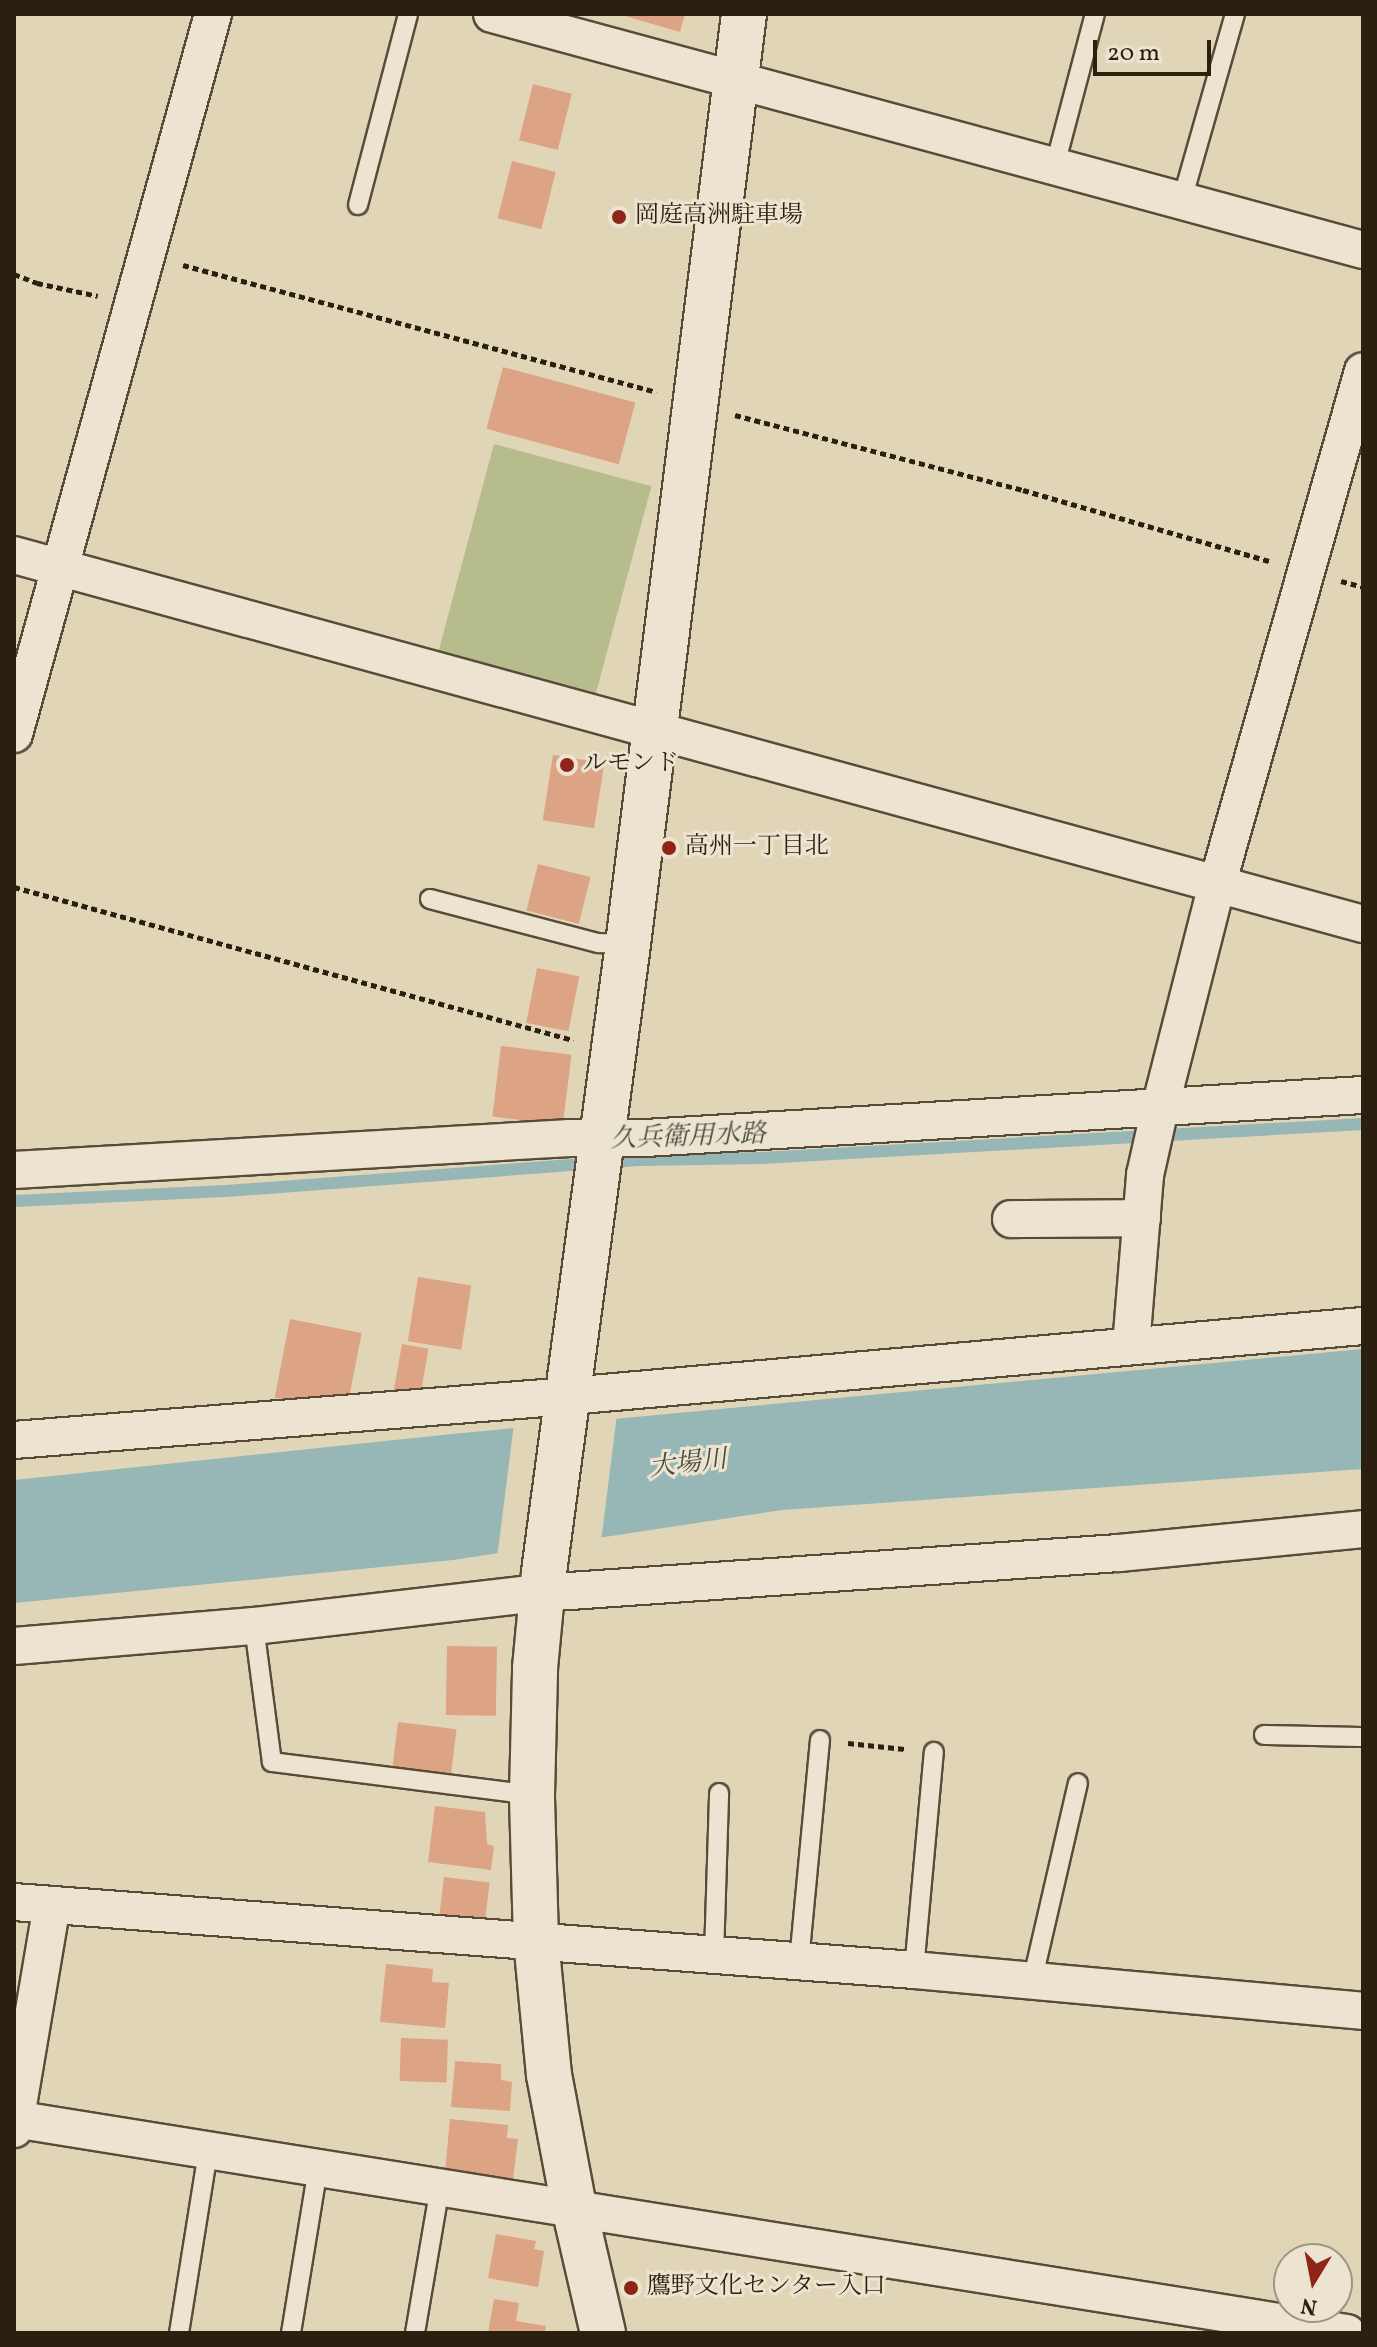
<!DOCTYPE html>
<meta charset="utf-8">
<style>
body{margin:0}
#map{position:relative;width:1377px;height:2347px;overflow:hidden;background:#e1d5b8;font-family:Vollkorn,"Noto Serif JP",serif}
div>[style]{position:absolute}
.green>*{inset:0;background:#b7bc8c;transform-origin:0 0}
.water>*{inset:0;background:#96b7b6}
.pier>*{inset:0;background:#e1d5b8}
.stream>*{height:12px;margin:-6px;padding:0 6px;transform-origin:6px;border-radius:6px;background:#96b7b6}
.building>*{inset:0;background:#dca384;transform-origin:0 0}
.path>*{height:5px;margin-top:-2.5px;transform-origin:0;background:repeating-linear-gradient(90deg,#2b1f0f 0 6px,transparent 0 10px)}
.roads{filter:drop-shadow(2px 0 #584c39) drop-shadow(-2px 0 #584c39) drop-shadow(0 2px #584c39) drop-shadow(0 -2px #584c39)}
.service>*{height:18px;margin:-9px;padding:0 9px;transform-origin:9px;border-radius:9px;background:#ece4d1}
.minor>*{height:36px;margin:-18px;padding:0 18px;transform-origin:18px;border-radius:18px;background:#ece4d1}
.tertiary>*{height:44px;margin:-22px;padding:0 22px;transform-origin:22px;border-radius:22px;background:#ece4d1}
.dots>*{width:22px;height:22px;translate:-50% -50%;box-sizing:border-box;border:4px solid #ece4d1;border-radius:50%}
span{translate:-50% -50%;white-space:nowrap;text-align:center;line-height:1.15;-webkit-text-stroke:6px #ece4d1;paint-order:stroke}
.poi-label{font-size:24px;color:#2b1f0f}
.left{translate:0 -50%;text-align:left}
.water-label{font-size:26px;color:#4b4d41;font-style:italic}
.frame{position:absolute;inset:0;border:16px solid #2b1f0f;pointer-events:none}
.north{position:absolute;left:1273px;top:2243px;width:80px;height:80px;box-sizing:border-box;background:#ece4d1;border:2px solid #9f9583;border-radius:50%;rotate:190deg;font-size:22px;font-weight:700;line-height:32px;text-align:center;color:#2b1f0f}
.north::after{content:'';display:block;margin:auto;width:28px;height:36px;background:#8f2418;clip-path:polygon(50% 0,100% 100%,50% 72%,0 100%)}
.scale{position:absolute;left:1093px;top:40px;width:118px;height:36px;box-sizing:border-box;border:4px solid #2b1f0f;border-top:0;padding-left:10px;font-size:24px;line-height:28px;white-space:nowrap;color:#2b1f0f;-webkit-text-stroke:6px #ece4d1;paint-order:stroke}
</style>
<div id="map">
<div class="green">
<i style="left:494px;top:444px;width:163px;height:216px;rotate:15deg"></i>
</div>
<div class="water">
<i style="clip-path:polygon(1363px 1349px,1363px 1469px,782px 1510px,453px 1560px,14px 1603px,14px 1480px,452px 1434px)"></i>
</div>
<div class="pier">
<i style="clip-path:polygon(617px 1414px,601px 1542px,497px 1558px,514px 1424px)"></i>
</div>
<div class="stream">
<i style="left:14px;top:1201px;width:212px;rotate:-2.7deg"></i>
<i style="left:226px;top:1191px;width:416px;rotate:-4.3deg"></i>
<i style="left:641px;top:1160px;width:121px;rotate:-0.9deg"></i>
<i style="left:762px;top:1158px;width:602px;rotate:-3.24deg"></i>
</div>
<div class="building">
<i style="clip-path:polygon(618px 14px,685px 14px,680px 32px)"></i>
<i style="left:533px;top:84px;width:40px;height:58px;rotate:14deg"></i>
<i style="left:512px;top:161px;width:45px;height:59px;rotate:14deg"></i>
<i style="left:503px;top:367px;width:137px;height:64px;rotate:15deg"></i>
<i style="left:553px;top:755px;width:52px;height:66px;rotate:9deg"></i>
<i style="left:538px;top:864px;width:54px;height:48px;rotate:14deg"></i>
<i style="left:537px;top:968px;width:43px;height:56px;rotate:11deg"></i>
<i style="left:501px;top:1046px;width:71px;height:71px;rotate:7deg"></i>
<i style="left:418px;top:1277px;width:54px;height:65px;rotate:9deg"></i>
<i style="left:290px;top:1319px;width:73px;height:80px;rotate:11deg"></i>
<i style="left:402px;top:1344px;width:27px;height:55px;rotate:10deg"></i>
<i style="left:447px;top:1646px;width:50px;height:69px;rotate:1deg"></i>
<i style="left:398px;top:1722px;width:59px;height:50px;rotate:7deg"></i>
<i style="clip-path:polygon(435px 1806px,485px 1812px,487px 1844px,494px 1846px,491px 1870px,428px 1862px)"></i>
<i style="left:444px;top:1877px;width:46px;height:39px;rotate:7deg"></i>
<i style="clip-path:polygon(386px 1964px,433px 1969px,432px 1982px,449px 1983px,445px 2028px,380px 2022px)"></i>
<i style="left:401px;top:2038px;width:47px;height:43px;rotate:2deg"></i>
<i style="clip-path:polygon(455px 2061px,501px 2064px,501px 2080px,512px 2082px,510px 2111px,451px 2107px)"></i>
<i style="clip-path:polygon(450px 2119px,508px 2125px,507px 2138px,518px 2139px,513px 2179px,445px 2172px)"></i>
<i style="clip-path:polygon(496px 2234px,536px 2241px,534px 2249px,544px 2251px,538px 2287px,488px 2278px)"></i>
<i style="clip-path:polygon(494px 2299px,519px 2303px,516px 2321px,546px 2326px,545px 2333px,488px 2333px)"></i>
</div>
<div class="path">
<i style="left:183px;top:265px;width:490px;rotate:15deg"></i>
<i style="left:14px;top:274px;width:25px;rotate:21deg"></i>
<i style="left:37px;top:283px;width:62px;rotate:12deg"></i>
<i style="left:735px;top:415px;width:298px;rotate:14.6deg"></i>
<i style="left:1023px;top:490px;width:256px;rotate:16.1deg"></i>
<i style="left:1341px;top:581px;width:23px;rotate:15deg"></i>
<i style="left:14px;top:887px;width:580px;rotate:15.31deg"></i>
<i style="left:848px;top:1743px;width:57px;rotate:6deg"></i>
</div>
<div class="roads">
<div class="service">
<i style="left:1055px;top:165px;width:156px;rotate:-75.2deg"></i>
<i style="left:1182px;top:200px;width:193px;rotate:-74.1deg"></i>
<i style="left:358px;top:205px;width:197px;rotate:-75.3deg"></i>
<i style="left:430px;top:899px;width:174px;rotate:14.7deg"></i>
<i style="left:598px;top:943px;width:30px;rotate:2deg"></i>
<i style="left:254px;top:1626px;width:137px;rotate:82.5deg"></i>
<i style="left:272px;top:1762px;width:262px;rotate:7.2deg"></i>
<i style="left:1264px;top:1735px;width:99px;rotate:1.2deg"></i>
<i style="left:714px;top:1956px;width:163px;rotate:-88.2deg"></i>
<i style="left:799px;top:1962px;width:223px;rotate:-84.6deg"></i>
<i style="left:914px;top:1970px;width:219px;rotate:-84.8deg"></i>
<i style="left:1032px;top:1982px;width:204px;rotate:-77deg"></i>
<i style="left:179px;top:2333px;width:183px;rotate:-80.9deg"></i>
<i style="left:291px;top:2333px;width:166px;rotate:-80.7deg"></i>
<i style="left:415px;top:2333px;width:148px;rotate:-80.3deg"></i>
</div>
<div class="minor">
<i style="left:492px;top:14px;width:902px;rotate:15.16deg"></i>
<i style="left:14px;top:555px;width:1399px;rotate:15.3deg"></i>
<i style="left:14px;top:734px;width:747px;rotate:-74.55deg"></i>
<i style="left:14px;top:1170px;width:557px;rotate:-3.29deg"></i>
<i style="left:570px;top:1138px;width:75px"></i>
<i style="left:645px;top:1138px;width:719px;rotate:-3.43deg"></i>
<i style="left:1011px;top:1219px;width:131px;rotate:-0.4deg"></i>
<i style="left:1131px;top:1346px;width:172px;rotate:-85.3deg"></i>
<i style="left:1145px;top:1175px;width:73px;rotate:-77.3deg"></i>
<i style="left:1161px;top:1104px;width:226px;rotate:-75.7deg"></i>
<i style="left:1217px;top:885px;width:534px;rotate:-74.14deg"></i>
<i style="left:14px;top:1440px;width:557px;rotate:-4.53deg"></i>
<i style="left:569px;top:1396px;width:797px;rotate:-5.04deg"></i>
<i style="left:14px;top:1646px;width:241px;rotate:-4.8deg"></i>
<i style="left:254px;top:1626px;width:289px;rotate:-6.6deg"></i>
<i style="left:541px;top:1593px;width:579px;rotate:-3.96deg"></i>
<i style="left:1119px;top:1553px;width:245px;rotate:-5.6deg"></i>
<i style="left:14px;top:1902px;width:903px;rotate:4.32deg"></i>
<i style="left:914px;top:1970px;width:451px;rotate:5.2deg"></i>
<i style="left:14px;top:2119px;width:1350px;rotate:9.12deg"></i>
<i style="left:14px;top:2129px;width:227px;rotate:-80.4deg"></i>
</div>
<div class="tertiary">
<i style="left:603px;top:2333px;width:129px;rotate:-103deg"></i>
<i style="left:574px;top:2207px;width:134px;rotate:-100.7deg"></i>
<i style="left:549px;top:2075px;width:135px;rotate:-95.5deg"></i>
<i style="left:536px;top:1941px;width:146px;rotate:-91.6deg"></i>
<i style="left:532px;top:1795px;width:127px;rotate:-88.6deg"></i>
<i style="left:535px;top:1668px;width:96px;rotate:-84.6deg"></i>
<i style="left:544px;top:1572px;width:634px;rotate:-82.38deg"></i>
<i style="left:628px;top:944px;width:937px;rotate:-82.89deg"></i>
</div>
</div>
<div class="dots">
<i style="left:619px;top:217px;background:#8f2418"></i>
<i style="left:567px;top:765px;background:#8f2418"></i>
<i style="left:669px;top:848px;background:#8f2418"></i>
<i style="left:631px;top:2288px;background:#8f2418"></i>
</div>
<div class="poi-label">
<span class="left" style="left:635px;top:217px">岡庭高洲駐車場</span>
<span class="left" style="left:583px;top:765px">ルモンド</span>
<span class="left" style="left:685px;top:848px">高州一丁目北</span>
<span class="left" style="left:647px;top:2288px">鷹野文化センター入口</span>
</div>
<div class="water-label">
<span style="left:688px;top:1138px;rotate:-2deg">久兵衛用水路</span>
<span style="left:688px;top:1465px;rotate:-7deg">大場川</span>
</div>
<div class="frame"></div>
<div class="north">N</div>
<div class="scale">20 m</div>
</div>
